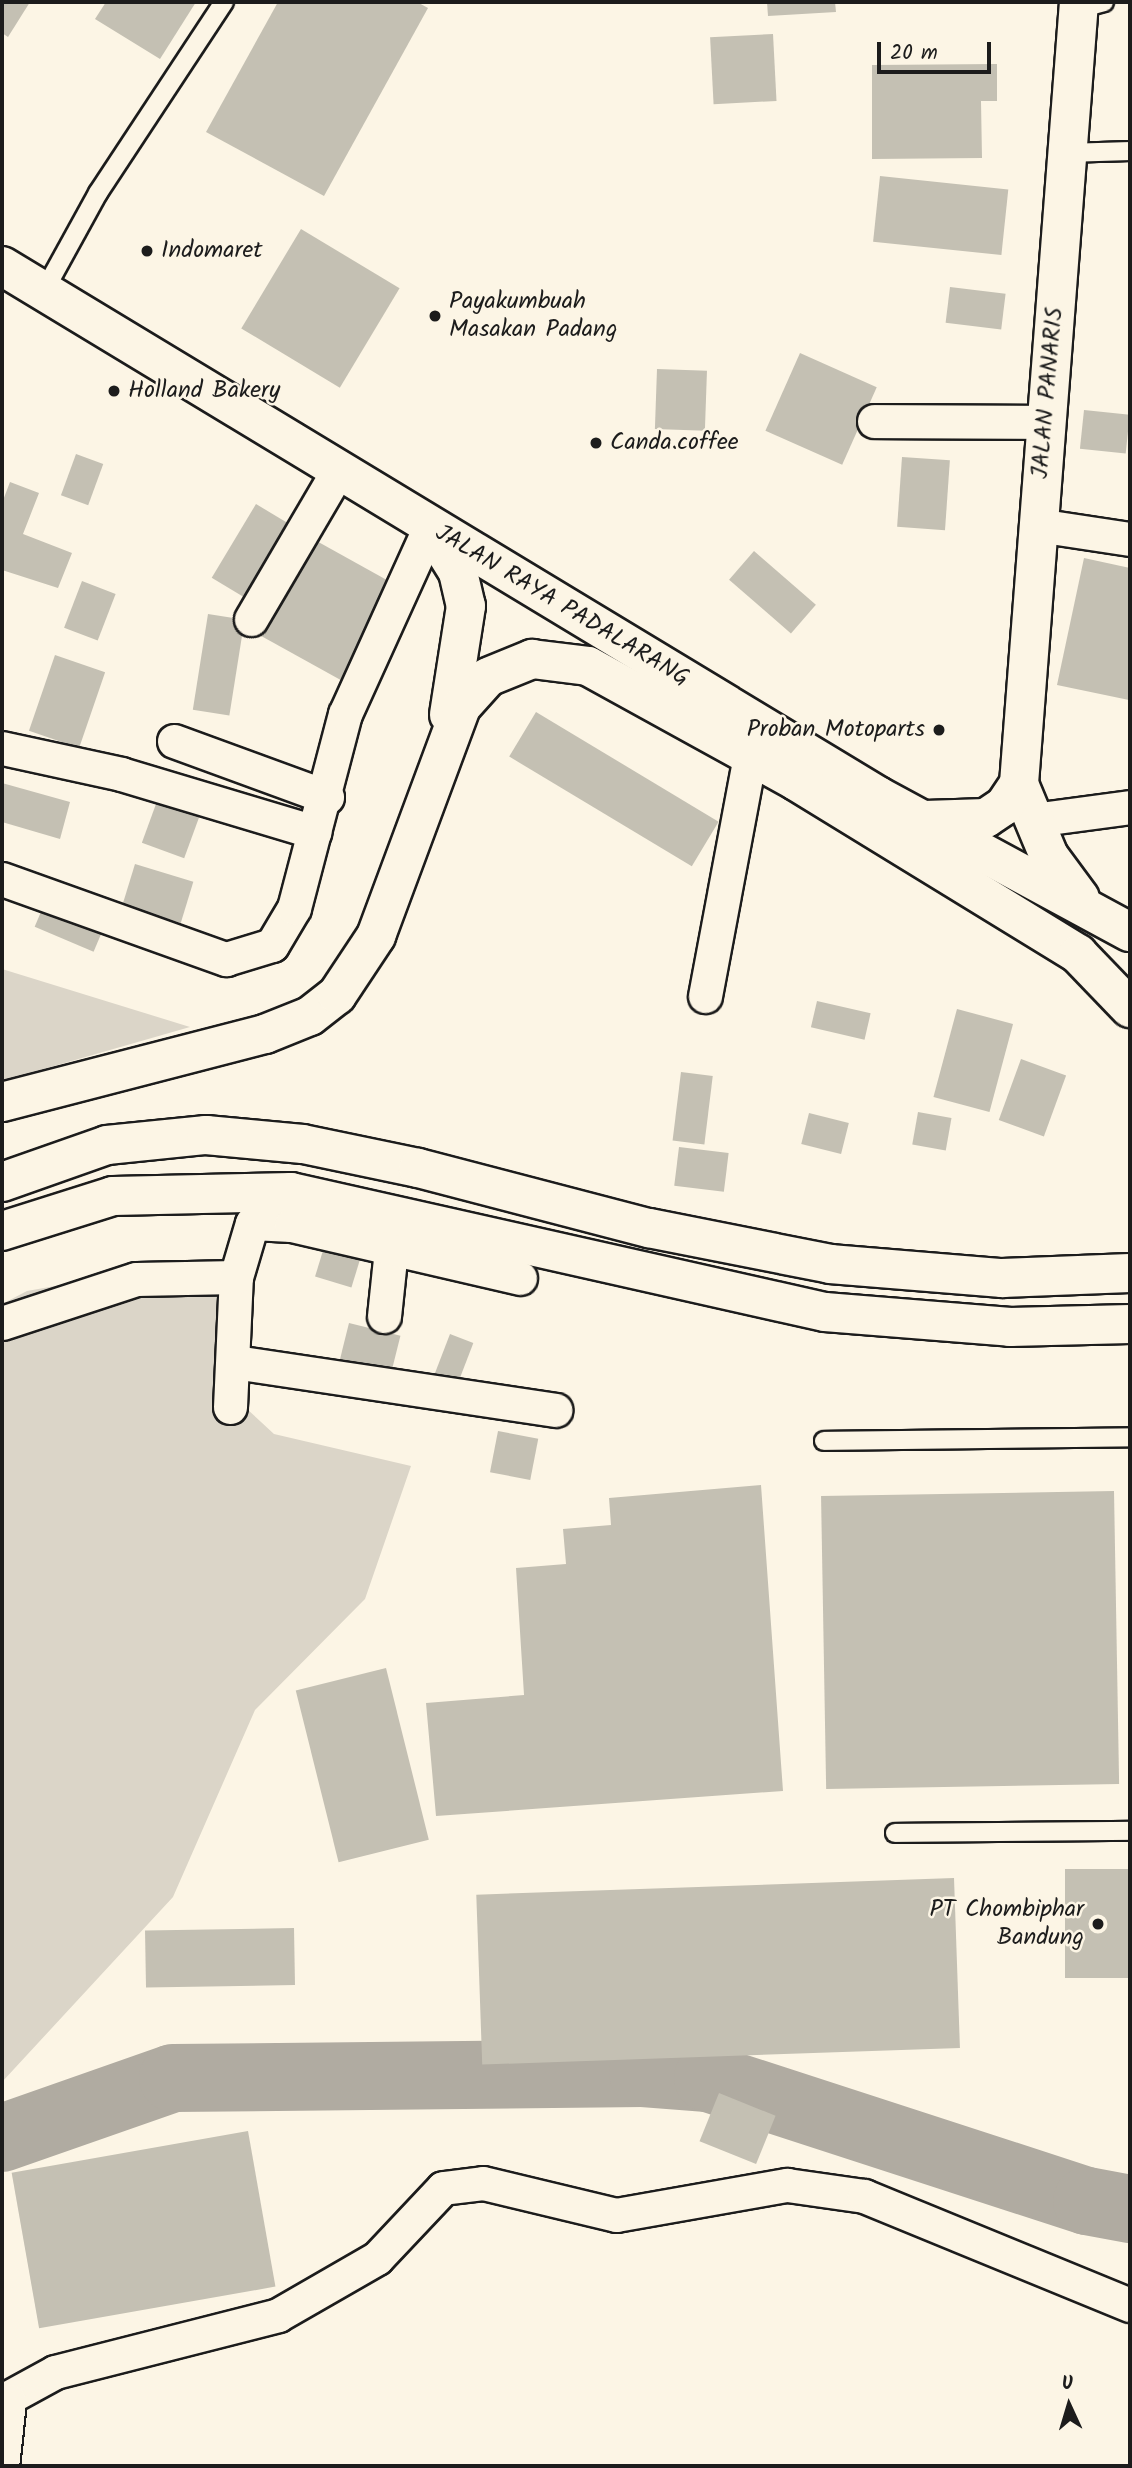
<!DOCTYPE html>
<style>
body{margin:0}
#map{position:relative;width:1132px;height:2468px;overflow:hidden;background:#fcf5e5;font-family:Kalam,sans-serif}
div>[style]{position:absolute}
.green>*{inset:0;background:#dbd5c8}
.river>*{height:68px;margin:-34px;padding:0 34px;transform-origin:34px;border-radius:34px;background:#b0aba1}
.building>*{inset:0;background:#c4c0b3;transform-origin:0 0}
.roads{filter:drop-shadow(2px 0 #1c1c1c) drop-shadow(-2px 0 #1c1c1c) drop-shadow(0 2px #1c1c1c) drop-shadow(0 -2px #1c1c1c)}
.service>*{height:18px;margin:-9px;padding:0 9px;transform-origin:9px;border-radius:9px;background:#fcf5e5}
.minor>*{height:33px;margin:-16.5px;padding:0 16.5px;transform-origin:16.5px;border-radius:16.5px;background:#fcf5e5}
.secondary>*{height:38px;margin:-19px;padding:0 19px;transform-origin:19px;border-radius:19px;background:#fcf5e5}
.trunk>*{height:38px;margin:-19px;padding:0 19px;transform-origin:19px;border-radius:19px;background:#fcf5e5}
.motorway>*{height:38px;margin:-19px;padding:0 19px;transform-origin:19px;border-radius:19px;background:#fcf5e5}
.dots>*{width:19px;height:19px;translate:-50% -50%;box-sizing:border-box;border:4px solid #fcf5e5;border-radius:50%}
span{translate:-50% -50%;white-space:nowrap;text-align:center;line-height:1.15;-webkit-text-stroke:5px #fcf5e5;paint-order:stroke}
.poi-label{font-size:24px;color:#1c1c1c}
.left{translate:0 -50%;text-align:left}
.right{translate:-100% -50%;text-align:right}
.street-label{font-size:24px;color:#1c1c1c}
.frame{position:absolute;inset:0;border:4px solid #1c1c1c;pointer-events:none}
.north{position:absolute;left:1034px;top:2370px;width:70px;height:70px;-webkit-text-stroke:5px #fcf5e5;paint-order:stroke;rotate:356deg;font-size:19px;font-weight:700;line-height:28px;text-align:center;color:#1c1c1c}
.north::after{content:'';display:block;margin:auto;width:24px;height:32px;background:#1c1c1c;clip-path:polygon(50% 0,100% 100%,50% 72%,0 100%)}
.scale{position:absolute;left:877px;top:42px;width:114px;height:32px;box-sizing:border-box;border:4px solid #1c1c1c;border-top:0;padding-left:9px;font-size:21px;line-height:24px;white-space:nowrap;color:#1c1c1c;-webkit-text-stroke:5px #fcf5e5;paint-order:stroke}
</style>
<div id="map">
<div class="green">
<i style="clip-path:polygon(2px 969px,190px 1027px,2px 1081px)"></i>
<i style="clip-path:polygon(207px 1259px,237px 1267px,247px 1409px,274px 1434px,411px 1466px,365px 1599px,255px 1710px,173px 1897px,2px 2082px,2px 1304px,27px 1291px)"></i>
</div>
<div class="river">
<i style="left:2px;top:2138px;width:181px;rotate:-19.3deg"></i>
<i style="left:173px;top:2078px;width:470px;rotate:-0.6deg"></i>
<i style="left:643px;top:2073px;width:65px;rotate:4.4deg"></i>
<i style="left:708px;top:2078px;width:398px;rotate:18deg"></i>
<i style="left:1087px;top:2201px;width:44px;rotate:10.5deg"></i>
</div>
<div class="building">
<i style="clip-path:polygon(2px 2px,30px 2px,8px 37px,2px 33px)"></i>
<i style="clip-path:polygon(106px 2px,196px 2px,160px 59px,95px 19px)"></i>
<i style="clip-path:polygon(278px 2px,417px 2px,428px 8px,324px 196px,206px 132px)"></i>
<i style="clip-path:polygon(767px 2px,835px 2px,836px 12px,768px 16px)"></i>
<i style="left:773px;top:34px;width:67px;height:63px;rotate:87deg"></i>
<i style="clip-path:polygon(997px 64px,997px 101px,981px 101px,982px 158px,872px 159px,872px 65px)"></i>
<i style="left:880px;top:176px;width:129px;height:66px;rotate:6deg"></i>
<i style="left:301px;top:229px;width:115px;height:116px;rotate:31deg"></i>
<i style="left:950px;top:287px;width:56px;height:36px;rotate:7deg"></i>
<i style="left:800px;top:353px;width:84px;height:85px;rotate:24deg"></i>
<i style="left:657px;top:369px;width:50px;height:60px;rotate:2deg"></i>
<i style="left:1084px;top:410px;width:46px;height:39px;rotate:6deg"></i>
<i style="left:76px;top:454px;width:29px;height:44px;rotate:20deg"></i>
<i style="left:902px;top:457px;width:48px;height:70px;rotate:4deg"></i>
<i style="clip-path:polygon(10px 482px,39px 493px,23px 534px,72px 553px,58px 588px,2px 570px,2px 503px)"></i>
<i style="left:256px;top:504px;width:48px;height:86px;rotate:31deg"></i>
<i style="left:304px;top:534px;width:106px;height:110px;rotate:29deg"></i>
<i style="left:754px;top:551px;width:82px;height:38px;rotate:41deg"></i>
<i style="clip-path:polygon(1084px 558px,1130px 568px,1129px 700px,1057px 685px)"></i>
<i style="left:82px;top:581px;width:36px;height:50px;rotate:21deg"></i>
<i style="left:208px;top:614px;width:37px;height:97px;rotate:9deg"></i>
<i style="left:55px;top:655px;width:53px;height:80px;rotate:19deg"></i>
<i style="left:536px;top:712px;width:213px;height:52px;rotate:31deg"></i>
<i style="clip-path:polygon(2px 783px,70px 802px,60px 839px,2px 822px)"></i>
<i style="left:160px;top:793px;width:45px;height:53px;rotate:20deg"></i>
<i style="left:135px;top:864px;width:61px;height:43px;rotate:17deg"></i>
<i style="left:46px;top:900px;width:64px;height:29px;rotate:23deg"></i>
<i style="left:817px;top:1001px;width:55px;height:27px;rotate:13deg"></i>
<i style="left:957px;top:1009px;width:58px;height:91px;rotate:15deg"></i>
<i style="left:1021px;top:1059px;width:48px;height:65px;rotate:20deg"></i>
<i style="left:681px;top:1072px;width:32px;height:69px;rotate:7deg"></i>
<i style="left:918px;top:1112px;width:34px;height:33px;rotate:10deg"></i>
<i style="left:809px;top:1113px;width:41px;height:32px;rotate:14deg"></i>
<i style="left:679px;top:1147px;width:50px;height:39px;rotate:7deg"></i>
<i style="left:325px;top:1244px;width:38px;height:34px;rotate:17deg"></i>
<i style="left:349px;top:1323px;width:53px;height:45px;rotate:14deg"></i>
<i style="left:450px;top:1334px;width:25px;height:53px;rotate:21deg"></i>
<i style="left:498px;top:1431px;width:41px;height:42px;rotate:11deg"></i>
<i style="clip-path:polygon(761px 1485px,783px 1791px,436px 1816px,426px 1703px,524px 1695px,516px 1568px,566px 1564px,563px 1529px,611px 1525px,609px 1498px)"></i>
<i style="left:1114px;top:1491px;width:293px;height:293px;rotate:89deg"></i>
<i style="left:386px;top:1668px;width:177px;height:93px;rotate:76deg"></i>
<i style="left:1130px;top:1869px;width:109px;height:65px;rotate:90deg"></i>
<i style="left:954px;top:1878px;width:170px;height:478px;rotate:88deg"></i>
<i style="left:294px;top:1928px;width:57px;height:149px;rotate:89deg"></i>
<i style="left:719px;top:2093px;width:61px;height:52px;rotate:22deg"></i>
<i style="left:248px;top:2131px;width:158px;height:240px;rotate:80deg"></i>
</div>
<div class="roads">
<div class="service">
<i style="left:1078px;top:9px;width:27px;rotate:-15deg"></i>
<i style="left:1067px;top:153px;width:63px;rotate:-1.8deg"></i>
<i style="left:43px;top:293px;width:114px;rotate:-61.2deg"></i>
<i style="left:98px;top:193px;width:229px;rotate:-56.6deg"></i>
<i style="left:824px;top:1441px;width:306px;rotate:-0.7deg"></i>
<i style="left:895px;top:1833px;width:235px;rotate:-0.5deg"></i>
</div>
<div class="minor">
<i style="left:874px;top:421px;width:172px;rotate:0.3deg"></i>
<i style="left:1037px;top:525px;width:94px;rotate:8.6deg"></i>
<i style="left:251px;top:619px;width:172px;rotate:-59.6deg"></i>
<i style="left:174px;top:741px;width:163px;rotate:20.1deg"></i>
<i style="left:2px;top:748px;width:122px;rotate:12.3deg"></i>
<i style="left:121px;top:774px;width:202px;rotate:16.7deg"></i>
<i style="left:1034px;top:820px;width:97px;rotate:-7.7deg"></i>
<i style="left:2px;top:879px;width:238px;rotate:19.7deg"></i>
<i style="left:226px;top:959px;width:48px;rotate:-16.9deg"></i>
<i style="left:272px;top:945px;width:43px;rotate:-59.3deg"></i>
<i style="left:294px;top:908px;width:201px;rotate:-75.3deg"></i>
<i style="left:345px;top:714px;width:205px;rotate:-65.6deg"></i>
<i style="left:705px;top:996px;width:245px;rotate:-79.4deg"></i>
<i style="left:384px;top:1316px;width:67px;rotate:-84deg"></i>
<i style="left:2px;top:1323px;width:141px;rotate:-18.2deg"></i>
<i style="left:136px;top:1279px;width:100px;rotate:-1.1deg"></i>
<i style="left:235px;top:1362px;width:324px;rotate:8.5deg"></i>
<i style="left:230px;top:1407px;width:130px;rotate:-87.4deg"></i>
<i style="left:236px;top:1277px;width:56px;rotate:-73.5deg"></i>
<i style="left:252px;top:1223px;width:39px;rotate:3deg"></i>
<i style="left:291px;top:1225px;width:235px;rotate:13deg"></i>
<i style="left:2px;top:2401px;width:60px;rotate:-28.7deg"></i>
<i style="left:55px;top:2372px;width:230px;rotate:-14.3deg"></i>
<i style="left:278px;top:2315px;width:114px;rotate:-29.9deg"></i>
<i style="left:377px;top:2258px;width:96px;rotate:-46.7deg"></i>
<i style="left:443px;top:2188px;width:40px;rotate:-7.1deg"></i>
<i style="left:483px;top:2183px;width:137px;rotate:13.5deg"></i>
<i style="left:616px;top:2215px;width:174px;rotate:-10deg"></i>
<i style="left:787px;top:2185px;width:78px;rotate:8.1deg"></i>
<i style="left:864px;top:2196px;width:287px;rotate:22.3deg"></i>
<i style="left:2px;top:2466px;width:66px;rotate:-83.9deg"></i>
</div>
<div class="secondary">
<i style="left:430px;top:527px;width:53px;rotate:58.1deg"></i>
<i style="left:458px;top:572px;width:35px;rotate:77deg"></i>
<i style="left:466px;top:606px;width:110px;rotate:98.9deg"></i>
<i style="left:2px;top:1102px;width:272px;rotate:-14.5deg"></i>
<i style="left:265px;top:1034px;width:48px;rotate:-21.8deg"></i>
<i style="left:310px;top:1016px;width:34px;rotate:-38deg"></i>
<i style="left:337px;top:995px;width:71px;rotate:-56.5deg"></i>
<i style="left:376px;top:936px;width:244px;rotate:-69.6deg"></i>
<i style="left:461px;top:707px;width:40px;rotate:-48deg"></i>
<i style="left:488px;top:677px;width:48px;rotate:-22.2deg"></i>
</div>
<div class="trunk">
<i style="left:1079px;top:2px;width:784px;rotate:94.39deg"></i>
<i style="left:1019px;top:784px;width:78px;rotate:67.4deg"></i>
<i style="left:1049px;top:856px;width:52px;rotate:53.6deg"></i>
<i style="left:2px;top:266px;width:1024px;rotate:31.17deg"></i>
<i style="left:878px;top:796px;width:286px;rotate:28.4deg"></i>
<i style="left:532px;top:659px;width:56px;rotate:7.1deg"></i>
<i style="left:588px;top:666px;width:238px;rotate:28.9deg"></i>
<i style="left:796px;top:781px;width:331px;rotate:31.5deg"></i>
<i style="left:1078px;top:954px;width:75px;rotate:46.1deg"></i>
<i style="left:925px;top:820px;width:61px;rotate:-1.9deg"></i>
<i style="left:986px;top:818px;width:22px;rotate:-34deg"></i>
<i style="left:1004px;top:806px;width:27px;rotate:-56deg"></i>
</div>
<div class="motorway">
<i style="left:2px;top:1182px;width:111px;rotate:-19.4deg"></i>
<i style="left:107px;top:1145px;width:100px;rotate:-5.8deg"></i>
<i style="left:206px;top:1135px;width:97px;rotate:5.3deg"></i>
<i style="left:303px;top:1144px;width:117px;rotate:11.8deg"></i>
<i style="left:418px;top:1168px;width:239px;rotate:14.6deg"></i>
<i style="left:649px;top:1228px;width:185px;rotate:11.2deg"></i>
<i style="left:830px;top:1264px;width:173px;rotate:4.7deg"></i>
<i style="left:1002px;top:1278px;width:128px;rotate:-2.2deg"></i>
<i style="left:2px;top:1231px;width:116px;rotate:-17.5deg"></i>
<i style="left:113px;top:1196px;width:178px;rotate:-1.3deg"></i>
<i style="left:291px;top:1192px;width:547px;rotate:12.67deg"></i>
<i style="left:825px;top:1312px;width:186px;rotate:4.6deg"></i>
<i style="left:1010px;top:1327px;width:120px;rotate:-1.4deg"></i>
</div>
</div>
<div class="dots">
<i style="left:147px;top:251px;background:#1c1c1c"></i>
<i style="left:435px;top:316px;background:#1c1c1c"></i>
<i style="left:114px;top:391px;background:#1c1c1c"></i>
<i style="left:596px;top:443px;background:#1c1c1c"></i>
<i style="left:939px;top:730px;background:#1c1c1c"></i>
<i style="left:1098px;top:1924px;background:#1c1c1c"></i>
</div>
<div class="poi-label">
<span class="left" style="left:161px;top:251px">Indomaret</span>
<span class="left" style="left:449px;top:316px">Payakumbuah<br>Masakan Padang</span>
<span class="left" style="left:128px;top:391px">Holland Bakery</span>
<span class="left" style="left:610px;top:443px">Canda.coffee</span>
<span class="right" style="left:925px;top:730px">Proban Motoparts</span>
<span class="right" style="left:1084px;top:1924px">PT Chombiphar<br>Bandung</span>
</div>
<div class="street-label">
<span style="left:1048px;top:393px;rotate:-85deg">JALAN PANARIS</span>
<span style="left:562px;top:606px;rotate:31deg">JALAN RAYA PADALARANG</span>
</div>
<div class="frame"></div>
<div class="north">U</div>
<div class="scale">20 m</div>
</div>
